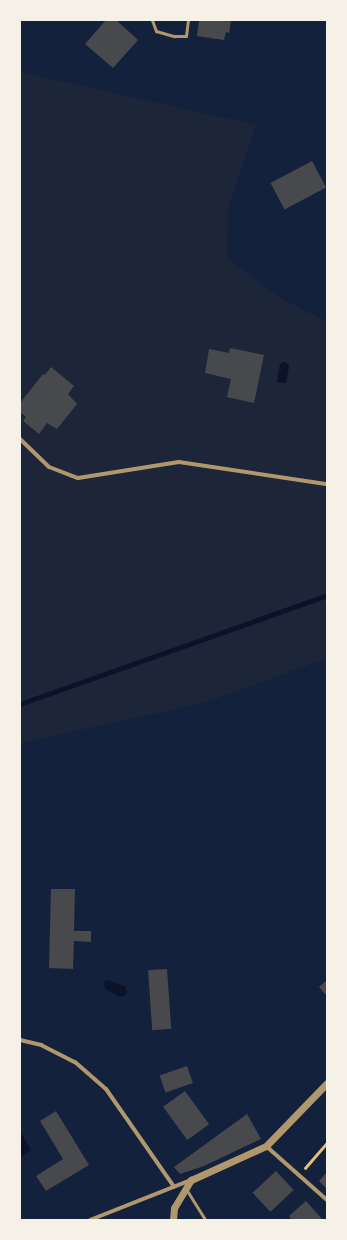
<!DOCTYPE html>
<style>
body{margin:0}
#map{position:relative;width:347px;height:1240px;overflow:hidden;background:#14213d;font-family:Commissioner,sans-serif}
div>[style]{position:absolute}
.green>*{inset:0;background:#1d2539}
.water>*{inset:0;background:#0b132b}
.stream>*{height:4.5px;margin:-2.25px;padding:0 2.25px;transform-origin:2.25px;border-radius:2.25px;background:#0b132b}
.building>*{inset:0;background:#48494c;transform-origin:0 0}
.path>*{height:2.5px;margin:-1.25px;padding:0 1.25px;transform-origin:1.25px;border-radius:1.25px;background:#e5c07b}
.service>*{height:3px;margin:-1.5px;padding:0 1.5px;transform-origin:1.5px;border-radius:1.5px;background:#b1986c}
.minor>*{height:4px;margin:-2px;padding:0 2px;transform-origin:2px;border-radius:2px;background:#b1986c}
.tertiary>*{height:7px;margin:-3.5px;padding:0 3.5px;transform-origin:3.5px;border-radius:3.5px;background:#b1986c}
span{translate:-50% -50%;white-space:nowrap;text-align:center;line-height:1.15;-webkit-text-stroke:3.5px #f6f1e7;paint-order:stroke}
.frame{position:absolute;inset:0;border:21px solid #f6f1e7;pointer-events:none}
</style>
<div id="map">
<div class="green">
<i style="clip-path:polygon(20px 72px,256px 125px,228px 208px,227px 258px,280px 298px,327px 322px,327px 658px,207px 702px,20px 743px)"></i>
</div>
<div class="water">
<i style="clip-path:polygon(284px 362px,286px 362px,289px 366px,286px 383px,277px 382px,280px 364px)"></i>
<i style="clip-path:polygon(107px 980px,125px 986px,127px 992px,125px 995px,119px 997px,105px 989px,104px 982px)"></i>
<i style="clip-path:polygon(20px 1131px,31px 1150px,20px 1157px)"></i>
</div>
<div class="stream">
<i style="left:20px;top:704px;width:326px;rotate:-19.5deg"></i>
</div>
<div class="building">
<i style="clip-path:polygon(106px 20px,116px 20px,138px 40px,113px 68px,85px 44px)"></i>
<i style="clip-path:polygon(199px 20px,231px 20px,229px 33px,226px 32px,224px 40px,197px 36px)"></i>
<i style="left:312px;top:161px;width:30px;height:47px;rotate:62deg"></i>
<i style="clip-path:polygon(230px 348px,264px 355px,254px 403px,227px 397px,231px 379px,205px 373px,209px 349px,229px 353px)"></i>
<i style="clip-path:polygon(51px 367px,74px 386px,68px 394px,77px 404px,57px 429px,47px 423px,39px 434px,23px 421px,26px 417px,20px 412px,20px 403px,43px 374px,45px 375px)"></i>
<i style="clip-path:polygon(51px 889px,75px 889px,74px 931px,91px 931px,91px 942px,74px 941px,73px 969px,49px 968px)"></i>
<i style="left:167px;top:969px;width:60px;height:19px;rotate:86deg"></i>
<i style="clip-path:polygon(327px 980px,327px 996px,319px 987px)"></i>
<i style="left:187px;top:1066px;width:18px;height:29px;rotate:71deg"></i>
<i style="left:185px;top:1091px;width:41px;height:27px;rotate:54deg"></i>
<i style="clip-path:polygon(56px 1111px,89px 1165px,46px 1191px,36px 1176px,63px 1159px,40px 1121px)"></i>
<i style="clip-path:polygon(247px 1114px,261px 1139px,204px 1166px,180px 1174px,174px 1167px)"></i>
<i style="left:276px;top:1171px;width:26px;height:32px;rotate:47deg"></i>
<i style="clip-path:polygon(327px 1172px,327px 1189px,319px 1181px)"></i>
<i style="clip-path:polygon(306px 1201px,323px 1220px,292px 1220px,289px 1216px)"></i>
</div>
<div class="path">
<i style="left:305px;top:1168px;width:33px;rotate:-49deg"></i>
</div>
<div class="service">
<i style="left:152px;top:20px;width:12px;rotate:70deg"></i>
<i style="left:156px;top:31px;width:19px;rotate:16deg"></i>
<i style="left:174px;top:36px;width:12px"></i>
<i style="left:186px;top:36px;width:16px;rotate:-83deg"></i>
<i style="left:186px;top:1189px;width:36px;rotate:58deg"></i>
</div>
<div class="minor">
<i style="left:20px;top:439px;width:40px;rotate:44deg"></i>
<i style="left:49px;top:467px;width:31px;rotate:21deg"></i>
<i style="left:78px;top:478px;width:102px;rotate:-9deg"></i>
<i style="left:179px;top:462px;width:150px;rotate:8.5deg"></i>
<i style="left:20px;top:1040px;width:22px;rotate:13deg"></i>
<i style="left:41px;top:1045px;width:38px;rotate:27deg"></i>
<i style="left:75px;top:1062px;width:41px;rotate:41.1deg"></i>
<i style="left:106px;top:1089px;width:119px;rotate:55.2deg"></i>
<i style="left:266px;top:1146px;width:81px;rotate:41.5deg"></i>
<i style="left:90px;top:1220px;width:109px;rotate:-21.6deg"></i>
</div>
<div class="tertiary">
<i style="left:173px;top:1220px;width:12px;rotate:-85deg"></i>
<i style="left:174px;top:1208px;width:33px;rotate:-59deg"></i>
<i style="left:191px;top:1180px;width:82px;rotate:-24.4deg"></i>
<i style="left:266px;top:1146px;width:88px;rotate:-45.9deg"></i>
</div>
<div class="frame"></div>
</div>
